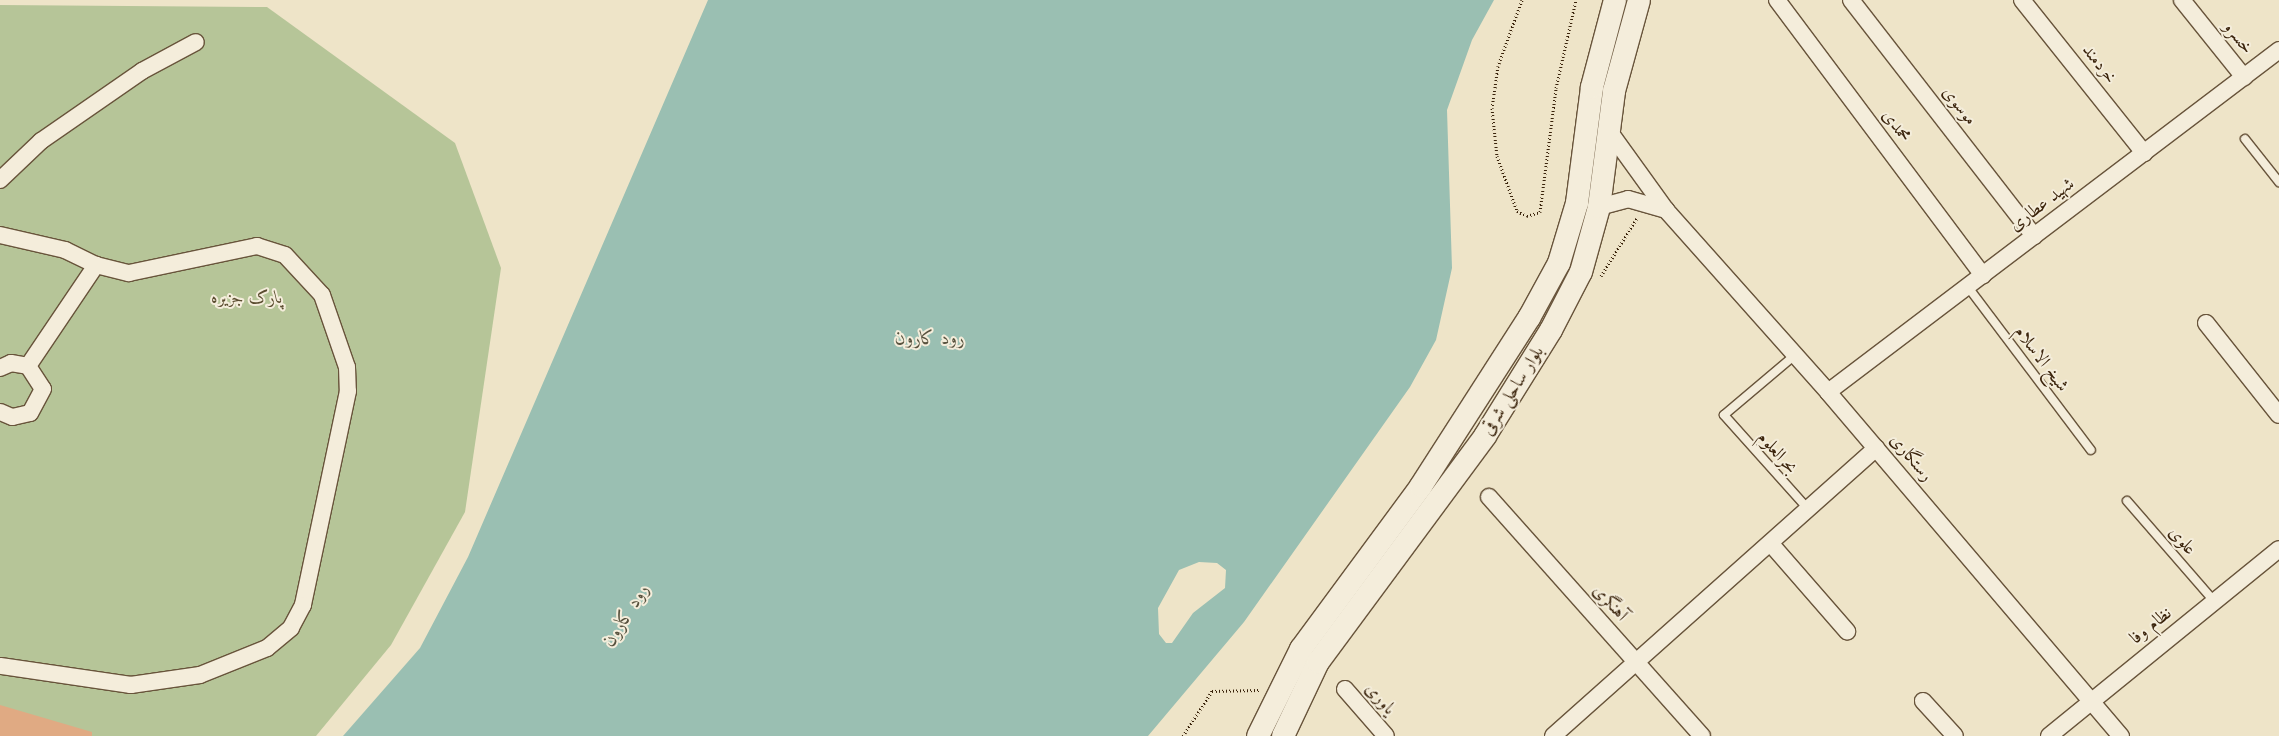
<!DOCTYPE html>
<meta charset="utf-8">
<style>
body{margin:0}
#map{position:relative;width:2279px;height:736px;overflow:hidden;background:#eee4c8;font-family:"Old Standard TT",Amiri,serif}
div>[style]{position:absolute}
.green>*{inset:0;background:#b6c598}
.water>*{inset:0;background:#9abfb2}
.building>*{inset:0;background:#e0aa83}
.path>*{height:3px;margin-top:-1.5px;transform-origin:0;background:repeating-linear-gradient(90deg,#3b240c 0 1px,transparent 0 3.5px)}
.roads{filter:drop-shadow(1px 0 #68543b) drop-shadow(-1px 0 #68543b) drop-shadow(0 1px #68543b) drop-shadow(0 -1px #68543b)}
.service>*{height:8px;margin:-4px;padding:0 4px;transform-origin:4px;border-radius:4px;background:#f4eddb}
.minor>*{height:16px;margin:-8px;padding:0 8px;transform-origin:8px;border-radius:8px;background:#f4eddb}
.secondary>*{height:22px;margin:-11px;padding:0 11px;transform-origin:11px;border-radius:11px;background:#f4eddb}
span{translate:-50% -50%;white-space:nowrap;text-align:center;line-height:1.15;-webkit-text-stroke:4px #f4eddb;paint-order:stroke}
.street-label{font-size:18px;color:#3b240c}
.park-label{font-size:18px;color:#5a4c2f;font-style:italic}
.water-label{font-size:19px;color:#58523e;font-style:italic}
</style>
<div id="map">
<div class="green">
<i style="clip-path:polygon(0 5px,267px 7px,455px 143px,501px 268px,465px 512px,391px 645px,316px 736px,0 736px)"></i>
</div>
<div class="water">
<i style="clip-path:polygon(evenodd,708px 0,1494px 0,1472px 40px,1447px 110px,1452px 268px,1436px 340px,1410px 387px,1244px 622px,1148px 736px,343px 736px,420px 648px,468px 557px,708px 0,1199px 562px,1217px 563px,1226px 570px,1225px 588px,1193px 613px,1172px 643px,1166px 643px,1159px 634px,1158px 608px,1179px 570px,1199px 562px)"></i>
</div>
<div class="building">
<i style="clip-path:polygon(0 705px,92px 732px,92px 736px,0 736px)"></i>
</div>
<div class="path">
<i style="left:1522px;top:0;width:70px;rotate:110deg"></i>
<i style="left:1498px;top:66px;width:42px;rotate:98.1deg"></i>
<i style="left:1492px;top:108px;width:48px;rotate:84.1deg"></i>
<i style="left:1497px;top:156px;width:59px;rotate:70deg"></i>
<i style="left:1517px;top:211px;width:11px;rotate:27deg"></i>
<i style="left:1527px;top:216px;width:14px;rotate:-17deg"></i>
<i style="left:1540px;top:212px;width:125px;rotate:-82.6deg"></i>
<i style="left:1556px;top:88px;width:90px;rotate:-77.2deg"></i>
<i style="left:1601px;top:276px;width:68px;rotate:-58.2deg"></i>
<i style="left:1183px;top:736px;width:54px;rotate:-57.2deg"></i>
<i style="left:1212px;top:691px;width:47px;rotate:-1.2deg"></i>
</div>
<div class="roads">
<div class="service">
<i style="left:2245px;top:139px;width:55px;rotate:51.7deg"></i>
<i style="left:1968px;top:287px;width:204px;rotate:53deg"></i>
<i style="left:1795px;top:355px;width:93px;rotate:139.8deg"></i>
<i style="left:1724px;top:415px;width:127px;rotate:48.2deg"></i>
<i style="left:2127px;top:501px;width:133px;rotate:49deg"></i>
</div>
<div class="minor">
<i style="left:1777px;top:0;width:344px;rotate:53.2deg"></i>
<i style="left:1851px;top:0;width:299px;rotate:52.2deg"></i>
<i style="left:2022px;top:0;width:196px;rotate:51.4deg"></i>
<i style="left:2182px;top:0;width:99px;rotate:51.2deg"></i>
<i style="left:1609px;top:131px;width:97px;rotate:54.2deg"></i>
<i style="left:1666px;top:210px;width:244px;rotate:48.3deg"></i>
<i style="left:1828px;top:392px;width:452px;rotate:49.6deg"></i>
<i style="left:0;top:180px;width:57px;rotate:-43.6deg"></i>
<i style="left:41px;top:141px;width:123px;rotate:-34.7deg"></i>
<i style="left:142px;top:71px;width:61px;rotate:-28.2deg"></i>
<i style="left:1599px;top:207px;width:30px;rotate:-15deg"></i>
<i style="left:1628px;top:199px;width:40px;rotate:16deg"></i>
<i style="left:0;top:235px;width:67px;rotate:13deg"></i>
<i style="left:65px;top:250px;width:34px;rotate:26deg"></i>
<i style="left:96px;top:265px;width:34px;rotate:14deg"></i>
<i style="left:129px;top:273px;width:131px;rotate:-11.9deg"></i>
<i style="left:257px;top:246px;width:29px;rotate:18deg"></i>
<i style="left:285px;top:255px;width:54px;rotate:47.2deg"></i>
<i style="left:322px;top:295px;width:76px;rotate:70.9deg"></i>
<i style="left:347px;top:367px;width:24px;rotate:88deg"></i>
<i style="left:348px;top:391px;width:219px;rotate:101.9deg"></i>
<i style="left:303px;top:605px;width:26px;rotate:118deg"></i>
<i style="left:291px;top:628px;width:31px;rotate:140deg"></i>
<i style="left:267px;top:648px;width:72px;rotate:158.1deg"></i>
<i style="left:200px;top:675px;width:70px;rotate:171.8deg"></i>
<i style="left:131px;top:685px;width:132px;rotate:-171.7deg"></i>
<i style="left:2206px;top:323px;width:117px;rotate:51.6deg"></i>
<i style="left:28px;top:366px;width:122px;rotate:-56deg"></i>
<i style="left:0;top:368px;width:12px;rotate:-24deg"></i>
<i style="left:11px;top:363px;width:17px;rotate:10deg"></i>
<i style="left:28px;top:366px;width:27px;rotate:57deg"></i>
<i style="left:43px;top:389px;width:27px;rotate:118deg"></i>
<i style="left:30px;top:413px;width:18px;rotate:167deg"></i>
<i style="left:12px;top:417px;width:13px;rotate:-157deg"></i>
<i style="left:1828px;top:392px;width:566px;rotate:-37.17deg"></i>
<i style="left:1489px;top:497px;width:320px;rotate:48.3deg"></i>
<i style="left:1771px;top:544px;width:116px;rotate:48.9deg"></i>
<i style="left:1345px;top:689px;width:62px;rotate:48.9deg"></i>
<i style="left:1923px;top:701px;width:47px;rotate:47.6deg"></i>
<i style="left:1553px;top:736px;width:433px;rotate:-41.7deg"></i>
<i style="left:2049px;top:736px;width:296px;rotate:-39.1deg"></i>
</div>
<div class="secondary">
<i style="left:1258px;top:736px;width:97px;rotate:-63.7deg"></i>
<i style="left:1301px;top:649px;width:202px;rotate:-53.6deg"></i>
<i style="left:1421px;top:486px;width:200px;rotate:-57.3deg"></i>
<i style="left:1529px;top:318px;width:63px;rotate:-61.4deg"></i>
<i style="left:1559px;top:263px;width:63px;rotate:-73.3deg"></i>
<i style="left:1577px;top:203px;width:117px;rotate:-82.6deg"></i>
<i style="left:1592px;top:87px;width:90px;rotate:-75.2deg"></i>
<i style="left:1283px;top:736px;width:82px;rotate:-64.7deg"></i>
<i style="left:1318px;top:662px;width:281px;rotate:-53.5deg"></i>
<i style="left:1485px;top:436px;width:125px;rotate:-58.1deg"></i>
<i style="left:1551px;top:330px;width:65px;rotate:-62.7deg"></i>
<i style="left:1581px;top:272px;width:67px;rotate:-74.5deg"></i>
<i style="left:1599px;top:207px;width:117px;rotate:-82.6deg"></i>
<i style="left:1614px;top:91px;width:94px;rotate:-74.6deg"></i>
</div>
</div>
<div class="street-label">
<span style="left:2238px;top:38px;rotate:51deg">خسرو</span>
<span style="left:2099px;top:64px;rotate:52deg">خردمند</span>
<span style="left:1959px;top:106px;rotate:52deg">موسوی</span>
<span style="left:1896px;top:126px;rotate:53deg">محمدی</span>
<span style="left:2042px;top:205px;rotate:-37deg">شهید عطاری</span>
<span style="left:2041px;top:359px;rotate:53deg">شیخ الاسلام</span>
<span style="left:1513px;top:391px;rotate:-58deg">بلوار ساحلی شرقی</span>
<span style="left:1777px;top:453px;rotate:48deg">بحرالعلوم</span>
<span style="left:1911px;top:458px;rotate:50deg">رستگاری</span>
<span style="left:2182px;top:541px;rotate:49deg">علوی</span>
<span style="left:1610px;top:603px;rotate:48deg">آهنگری</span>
<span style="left:2151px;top:626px;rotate:-39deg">نظام وفا</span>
<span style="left:1380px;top:699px;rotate:49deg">یاوری</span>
</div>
<div class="park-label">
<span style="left:247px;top:298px">پارک جزیره</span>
</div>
<div class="water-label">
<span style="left:930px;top:340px">رود کارون</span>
<span style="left:627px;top:616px;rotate:-58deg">رود کارون</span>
</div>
</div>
